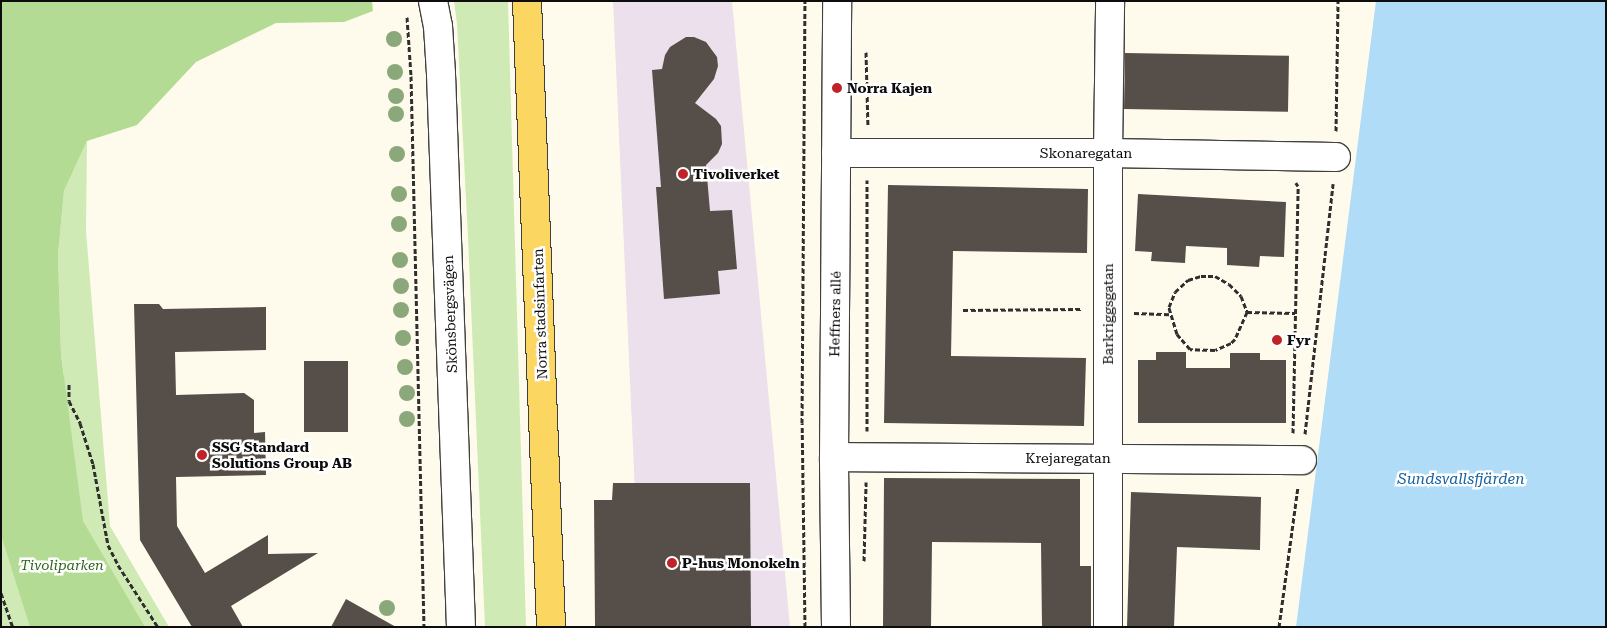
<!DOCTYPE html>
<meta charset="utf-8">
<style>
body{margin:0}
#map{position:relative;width:1607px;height:628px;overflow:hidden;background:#fffbec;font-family:"Roboto Serif",serif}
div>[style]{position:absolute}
.industrial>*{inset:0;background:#ebe0ec}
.green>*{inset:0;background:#d0eab5}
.forest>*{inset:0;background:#b4db94}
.water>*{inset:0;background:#b0dcf7}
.building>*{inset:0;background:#554e49;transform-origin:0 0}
.path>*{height:3px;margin-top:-1.5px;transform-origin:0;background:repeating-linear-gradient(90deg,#2f2f2f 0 5px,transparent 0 7.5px)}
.roads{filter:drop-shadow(1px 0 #404040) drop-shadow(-1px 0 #404040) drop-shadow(0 1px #404040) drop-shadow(0 -1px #404040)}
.minor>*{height:28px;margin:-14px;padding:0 14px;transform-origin:14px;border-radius:14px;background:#fff}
.major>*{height:28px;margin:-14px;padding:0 14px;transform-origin:14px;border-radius:14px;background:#fbd660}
.trees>*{width:16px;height:16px;margin:-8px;border-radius:50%;background:#8aa87a}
.dots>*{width:14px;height:14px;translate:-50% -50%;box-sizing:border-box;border:2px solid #fff;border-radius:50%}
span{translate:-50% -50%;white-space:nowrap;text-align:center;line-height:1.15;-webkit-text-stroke:5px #fff;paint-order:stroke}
.poi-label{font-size:14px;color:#0d0d0d;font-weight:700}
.left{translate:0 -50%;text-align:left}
.street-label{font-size:14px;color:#0d0d0d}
.park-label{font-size:14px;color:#2b651c;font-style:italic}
.water-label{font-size:15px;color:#1362a1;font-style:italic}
.frame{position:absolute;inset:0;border:2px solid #0d0d0d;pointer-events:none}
</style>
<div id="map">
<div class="industrial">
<i style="clip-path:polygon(613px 1px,732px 1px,790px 627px,641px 627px)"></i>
</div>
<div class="green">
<i style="clip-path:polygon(454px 1px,508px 1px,526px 627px,485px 627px,468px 238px,457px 24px)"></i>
<i style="clip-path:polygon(87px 141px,86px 231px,110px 526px,169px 627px,1px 627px,1px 453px,64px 375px,61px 354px,58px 255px,64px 191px)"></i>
</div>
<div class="forest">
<i style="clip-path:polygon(1px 1px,372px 1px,373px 11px,344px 22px,276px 23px,196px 62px,137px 125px,87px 141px,64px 191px,58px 255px,61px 354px,83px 521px,145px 627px,30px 627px,1px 535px)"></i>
</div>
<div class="water">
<i style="clip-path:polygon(1376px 1px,1606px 1px,1606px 627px,1296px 627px)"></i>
</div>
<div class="building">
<i style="clip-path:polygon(686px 37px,694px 37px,706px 42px,717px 57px,718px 66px,714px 79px,695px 103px,716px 119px,721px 126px,722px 144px,718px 153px,706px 165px,710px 211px,732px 210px,737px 269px,718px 271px,720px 294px,664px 299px,656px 187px,661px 187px,652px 70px,662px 69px,665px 55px,670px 47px)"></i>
<i style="left:1125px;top:53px;width:164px;height:56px;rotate:1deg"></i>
<i style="clip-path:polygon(888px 185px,1088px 189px,1087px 253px,953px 251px,951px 356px,1086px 358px,1084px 426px,884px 423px)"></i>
<i style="clip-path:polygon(1138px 194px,1286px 202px,1284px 257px,1260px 256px,1259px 267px,1227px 265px,1227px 248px,1186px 246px,1185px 263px,1151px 261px,1152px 252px,1135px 251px)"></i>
<i style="clip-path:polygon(134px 304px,159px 304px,163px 309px,266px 307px,266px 350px,175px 352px,176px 395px,244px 393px,254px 400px,254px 433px,265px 432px,266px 475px,176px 477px,177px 526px,205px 573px,268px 535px,268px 554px,318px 553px,231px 606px,243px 627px,192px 627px,140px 540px)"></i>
<i style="clip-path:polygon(1156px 352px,1186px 352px,1186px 368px,1230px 368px,1230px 353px,1260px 353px,1260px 360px,1286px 360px,1286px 423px,1138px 423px,1138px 360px,1156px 360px)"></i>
<i style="left:304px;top:361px;width:44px;height:71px"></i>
<i style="clip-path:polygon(884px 478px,1080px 479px,1080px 566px,1091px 566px,1091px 627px,1042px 627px,1041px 543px,932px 542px,931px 627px,883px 627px)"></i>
<i style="clip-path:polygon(613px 483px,750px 483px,751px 627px,595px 627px,594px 500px,612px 500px)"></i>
<i style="clip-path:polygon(1131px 492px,1261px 497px,1260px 550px,1177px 547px,1174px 627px,1127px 627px)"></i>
<i style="clip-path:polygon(346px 599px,396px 627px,331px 627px)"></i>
</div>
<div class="path">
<i style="left:407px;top:17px;width:59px;rotate:86.1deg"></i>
<i style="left:411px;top:76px;width:551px;rotate:88.65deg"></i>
<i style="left:866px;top:52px;width:74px;rotate:88.5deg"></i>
<i style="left:1336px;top:131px;width:130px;rotate:-89.1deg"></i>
<i style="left:963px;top:310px;width:118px;rotate:-0.5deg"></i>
<i style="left:1247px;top:312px;width:30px;rotate:114deg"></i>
<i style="left:1235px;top:339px;width:6px;rotate:135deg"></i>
<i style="left:1231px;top:343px;width:17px;rotate:156deg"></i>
<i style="left:1215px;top:350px;width:25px;rotate:-178deg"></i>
<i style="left:1190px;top:349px;width:20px;rotate:-131deg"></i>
<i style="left:1177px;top:334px;width:28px;rotate:-107deg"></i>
<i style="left:1169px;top:307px;width:16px;rotate:-68deg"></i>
<i style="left:1175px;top:292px;width:18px;rotate:-43deg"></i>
<i style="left:1188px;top:280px;width:14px;rotate:-17deg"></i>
<i style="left:1201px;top:276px;width:14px"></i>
<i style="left:1215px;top:276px;width:16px;rotate:30deg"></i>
<i style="left:1229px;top:284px;width:17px;rotate:45deg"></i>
<i style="left:1241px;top:296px;width:17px;rotate:69deg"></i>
<i style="left:1247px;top:312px;width:48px;rotate:1.2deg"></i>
<i style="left:1134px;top:313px;width:35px;rotate:2deg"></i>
<i style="left:69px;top:384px;width:17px;rotate:90deg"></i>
<i style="left:69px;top:401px;width:25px;rotate:63deg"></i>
<i style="left:80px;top:423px;width:43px;rotate:72.4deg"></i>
<i style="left:93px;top:464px;width:82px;rotate:79.5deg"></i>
<i style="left:108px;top:545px;width:22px;rotate:63deg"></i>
<i style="left:118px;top:565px;width:74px;rotate:57.2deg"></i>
<i style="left:867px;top:431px;width:251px;rotate:-90deg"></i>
<i style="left:1293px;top:433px;width:247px;rotate:-88.8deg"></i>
<i style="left:1298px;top:186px;width:4px;rotate:-124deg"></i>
<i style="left:1305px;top:434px;width:252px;rotate:-83.6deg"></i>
<i style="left:864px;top:561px;width:79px;rotate:-88.5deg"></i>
<i style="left:1px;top:593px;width:36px;rotate:71deg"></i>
<i style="left:805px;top:627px;width:204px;rotate:-90.8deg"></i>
<i style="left:802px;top:423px;width:422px;rotate:-89.6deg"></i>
<i style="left:1279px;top:627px;width:141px;rotate:-82.3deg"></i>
</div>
<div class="roads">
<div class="minor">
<i style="left:433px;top:1px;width:25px;rotate:79deg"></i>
<i style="left:438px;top:26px;width:48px;rotate:86.4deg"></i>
<i style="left:441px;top:74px;width:553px;rotate:87.93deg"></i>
<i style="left:836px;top:153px;width:272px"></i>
<i style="left:1108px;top:153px;width:228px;rotate:1deg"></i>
<i style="left:834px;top:457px;width:468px;rotate:0.4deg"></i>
<i style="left:836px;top:627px;width:170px;rotate:-90.7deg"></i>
<i style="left:834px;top:457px;width:456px;rotate:-89.6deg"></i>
<i style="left:1108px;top:627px;width:474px;rotate:-90deg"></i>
<i style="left:1108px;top:153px;width:152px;rotate:-89.2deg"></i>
</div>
<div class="major">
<i style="left:527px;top:1px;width:626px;rotate:87.8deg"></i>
</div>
</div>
<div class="trees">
<i style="left:394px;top:39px"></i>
<i style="left:395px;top:72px"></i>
<i style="left:396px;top:96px"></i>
<i style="left:396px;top:114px"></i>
<i style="left:397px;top:154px"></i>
<i style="left:399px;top:194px"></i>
<i style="left:399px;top:224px"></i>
<i style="left:400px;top:260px"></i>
<i style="left:401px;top:286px"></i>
<i style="left:401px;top:310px"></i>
<i style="left:403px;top:338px"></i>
<i style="left:405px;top:367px"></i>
<i style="left:407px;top:393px"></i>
<i style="left:407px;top:419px"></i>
<i style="left:387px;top:608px"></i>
</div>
<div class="dots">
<i style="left:837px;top:88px;background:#bf2229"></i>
<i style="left:683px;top:174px;background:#bf2229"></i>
<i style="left:1277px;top:340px;background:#bf2229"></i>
<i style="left:202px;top:455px;background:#bf2229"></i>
<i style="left:672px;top:563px;background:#bf2229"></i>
</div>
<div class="poi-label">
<span class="left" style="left:847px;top:88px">Norra Kajen</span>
<span class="left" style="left:693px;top:174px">Tivoliverket</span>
<span class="left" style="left:1287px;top:340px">Fyr</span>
<span class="left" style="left:212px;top:455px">SSG Standard<br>Solutions Group AB</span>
<span class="left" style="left:682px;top:563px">P-hus Monokeln</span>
</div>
<div class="street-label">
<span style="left:1086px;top:153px">Skonaregatan</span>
<span style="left:450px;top:314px;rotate:-92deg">Skönsbergsvägen</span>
<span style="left:540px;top:314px;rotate:-92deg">Norra stadsinfarten</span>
<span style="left:835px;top:314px;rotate:-89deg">Heffners allé</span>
<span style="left:1108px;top:314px;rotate:-90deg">Barkriggsgatan</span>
<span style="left:1068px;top:458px">Krejaregatan</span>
</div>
<div class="park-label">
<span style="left:62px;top:565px">Tivoliparken</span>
</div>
<div class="water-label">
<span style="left:1461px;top:480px">Sundsvallsfjärden</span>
</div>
<div class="frame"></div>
</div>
